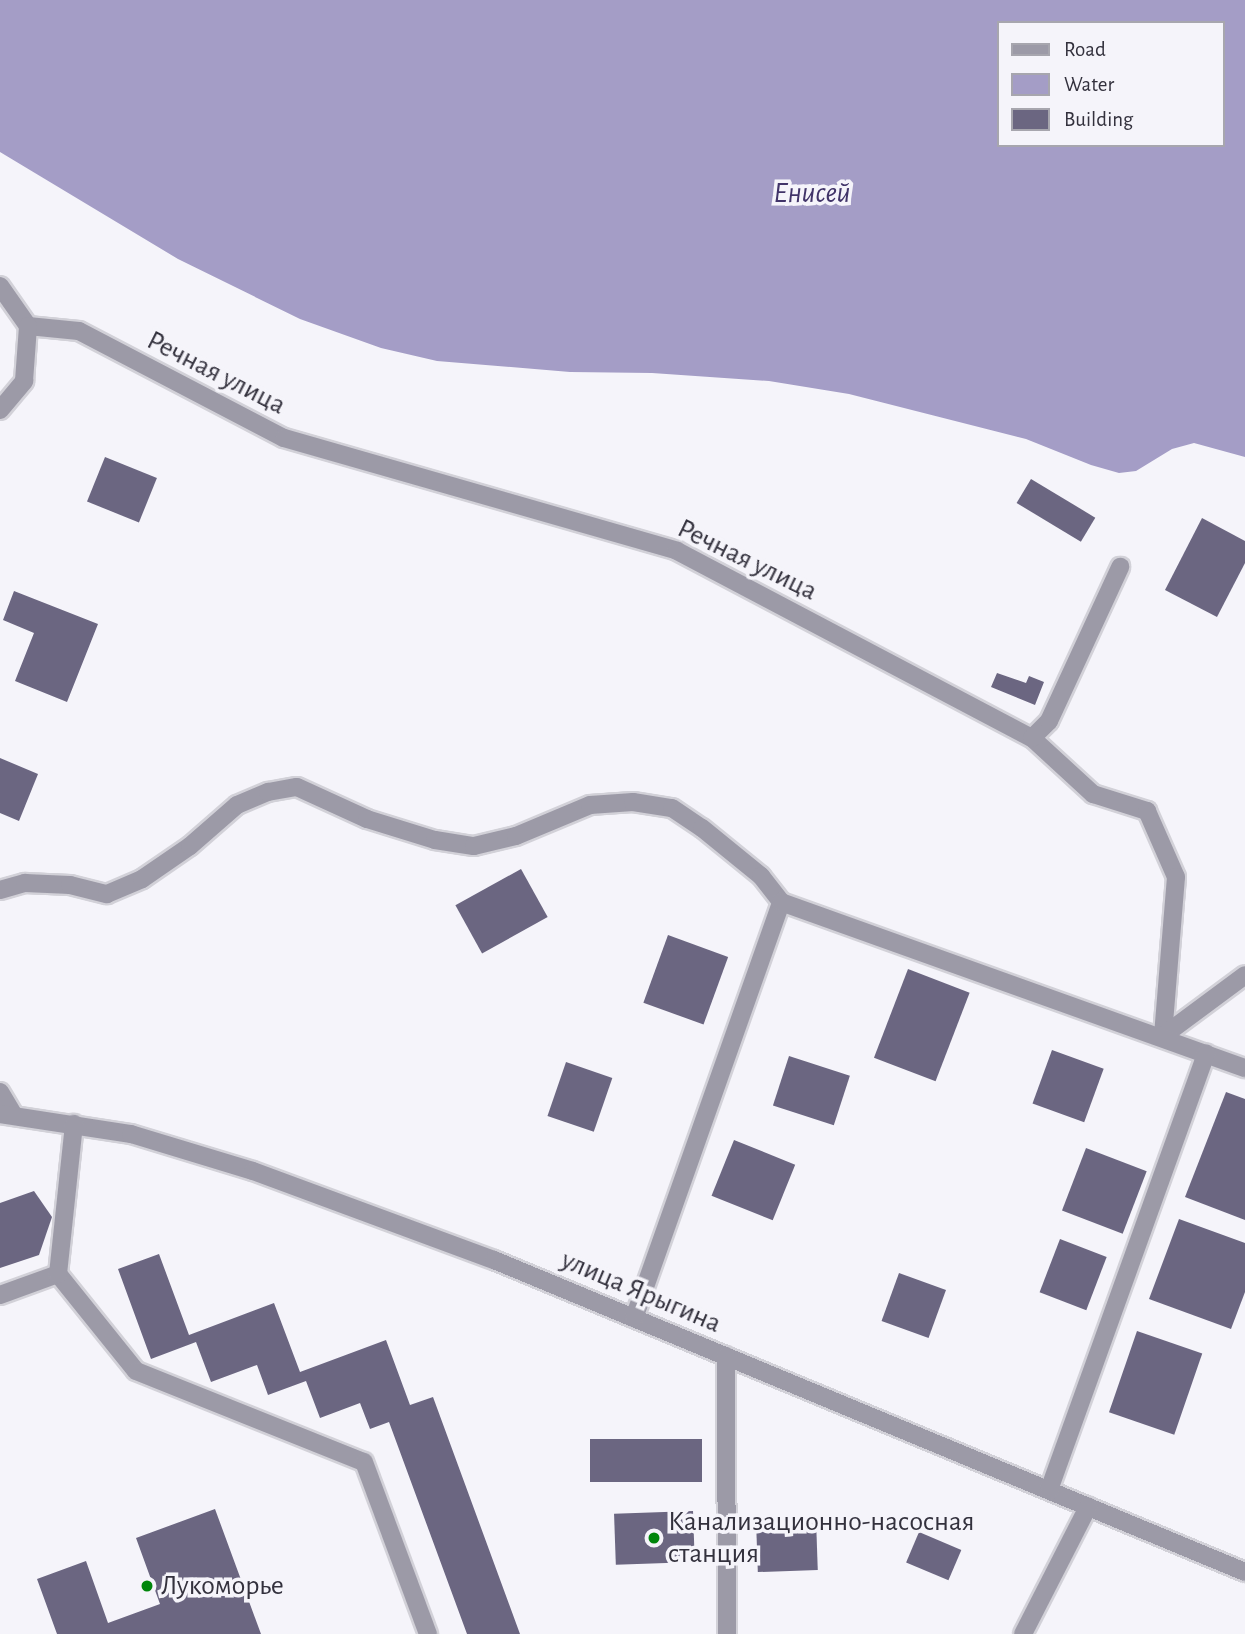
<!DOCTYPE html>
<meta charset="utf-8">
<style>
body{margin:0}
#map{position:relative;width:1245px;height:1634px;overflow:hidden;background:#f5f4fa;font-family:"Alegreya Sans",sans-serif}
div>[style]{position:absolute}
.water>*{inset:0;background:#a49dc6}
.building>*{inset:0;background:#6b6681;transform-origin:0 0}
.roads{filter:drop-shadow(2px 0 #d2d1d8) drop-shadow(-2px 0 #d2d1d8) drop-shadow(0 2px #d2d1d8) drop-shadow(0 -2px #d2d1d8)}
.minor>*{height:18px;margin:-9px;padding:0 9px;transform-origin:9px;border-radius:9px;background:#9c9aa7}
.dots>*{width:19px;height:19px;translate:-50% -50%;box-sizing:border-box;border:4px solid #f5f4fa;border-radius:50%}
span{translate:-50% -50%;white-space:nowrap;text-align:center;line-height:1.15;-webkit-text-stroke:7px #f5f4fa;paint-order:stroke}
.street-label{font-size:28px;color:#33313d}
.poi-label{font-size:28px;color:#33313d}
.left{translate:0 -50%;text-align:left}
.water-label{font-size:30px;color:#413469;font-style:italic}
.legend{position:absolute;left:997px;top:21px;width:228px;height:126px;box-sizing:border-box;background:#f5f4fa;border:2px solid #a7a6ae;margin:0;padding:9px 12px;list-style:none;font-size:21px;color:#33313d}
.legend li{display:flex;align-items:center;gap:14px;height:35px}
.legend b{width:35px;border:2px solid #a7a6ae}
</style>
<div id="map">
<div class="water">
<i style="clip-path:polygon(evenodd,0 0,1245px 0,1245px 457px,1194px 443px,1172px 449px,1136px 471px,1119px 473px,1091px 465px,1026px 439px,849px 394px,769px 381px,652px 373px,570px 372px,437px 361px,381px 348px,300px 319px,178px 259px,0 152px,0 0,998px 23px,1222px 23px,1222px 145px,998px 145px,998px 23px)"></i>
</div>
<div class="building">
<i style="left:105px;top:457px;width:56px;height:48px;rotate:22deg"></i>
<i style="left:1031px;top:479px;width:75px;height:28px;rotate:31deg"></i>
<i style="clip-path:polygon(1202px 518px,1245px 541px,1245px 563px,1217px 617px,1165px 590px)"></i>
<i style="clip-path:polygon(14px 591px,98px 624px,67px 702px,15px 681px,34px 633px,3px 620px)"></i>
<i style="clip-path:polygon(997px 673px,1026px 683px,1029px 676px,1044px 682px,1035px 705px,991px 687px)"></i>
<i style="clip-path:polygon(0 758px,38px 774px,19px 821px,0 813px)"></i>
<i style="left:521px;top:869px;width:55px;height:75px;rotate:61deg"></i>
<i style="left:668px;top:935px;width:64px;height:72px;rotate:20deg"></i>
<i style="left:908px;top:969px;width:66px;height:95px;rotate:21deg"></i>
<i style="left:1052px;top:1050px;width:55px;height:57px;rotate:20deg"></i>
<i style="left:789px;top:1056px;width:64px;height:52px;rotate:18deg"></i>
<i style="left:566px;top:1062px;width:49px;height:57px;rotate:19deg"></i>
<i style="clip-path:polygon(1226px 1092px,1245px 1099px,1245px 1220px,1185px 1197px)"></i>
<i style="left:734px;top:1140px;width:66px;height:60px;rotate:22deg"></i>
<i style="left:1086px;top:1148px;width:65px;height:67px;rotate:21deg"></i>
<i style="clip-path:polygon(34px 1191px,52px 1217px,39px 1255px,0 1268px,0 1203px)"></i>
<i style="clip-path:polygon(1179px 1219px,1245px 1243px,1245px 1292px,1231px 1329px,1149px 1299px)"></i>
<i style="left:1060px;top:1239px;width:50px;height:57px;rotate:21deg"></i>
<i style="clip-path:polygon(159px 1254px,189px 1335px,274px 1303px,300px 1372px,386px 1340px,410px 1405px,433px 1397px,520px 1634px,467px 1634px,389px 1422px,370px 1429px,360px 1403px,320px 1418px,306px 1381px,268px 1395px,257px 1365px,211px 1382px,196px 1342px,151px 1359px,118px 1269px)"></i>
<i style="left:899px;top:1273px;width:50px;height:51px;rotate:20deg"></i>
<i style="left:1137px;top:1331px;width:69px;height:86px;rotate:19deg"></i>
<i style="left:590px;top:1439px;width:112px;height:43px"></i>
<i style="clip-path:polygon(215px 1509px,261px 1634px,57px 1634px,37px 1579px,86px 1561px,108px 1623px,160px 1604px,136px 1538px)"></i>
<i style="left:693px;top:1511px;width:51px;height:79px;rotate:88deg"></i>
<i style="left:816px;top:1519px;width:51px;height:60px;rotate:88deg"></i>
<i style="left:919px;top:1532px;width:46px;height:33px;rotate:23deg"></i>
</div>
<div class="roads">
<div class="minor">
<i style="left:0;top:286px;width:49px;rotate:55deg"></i>
<i style="left:28px;top:326px;width:51px;rotate:5.6deg"></i>
<i style="left:79px;top:331px;width:231px;rotate:27.6deg"></i>
<i style="left:284px;top:438px;width:409px;rotate:16deg"></i>
<i style="left:677px;top:551px;width:401px;rotate:27.8deg"></i>
<i style="left:1032px;top:738px;width:83px;rotate:42.6deg"></i>
<i style="left:1093px;top:794px;width:57px;rotate:17.5deg"></i>
<i style="left:1147px;top:811px;width:72px;rotate:66.3deg"></i>
<i style="left:1176px;top:877px;width:160px;rotate:94.7deg"></i>
<i style="left:0;top:410px;width:38px;rotate:-50deg"></i>
<i style="left:24px;top:381px;width:55px;rotate:-85.8deg"></i>
<i style="left:1032px;top:738px;width:24px;rotate:-45deg"></i>
<i style="left:1049px;top:721px;width:170px;rotate:-65.2deg"></i>
<i style="left:0;top:890px;width:26px;rotate:-16deg"></i>
<i style="left:25px;top:883px;width:45px;rotate:2.5deg"></i>
<i style="left:70px;top:885px;width:38px;rotate:14deg"></i>
<i style="left:107px;top:894px;width:38px;rotate:-23deg"></i>
<i style="left:142px;top:879px;width:58px;rotate:-34.5deg"></i>
<i style="left:190px;top:846px;width:62px;rotate:-41.1deg"></i>
<i style="left:237px;top:805px;width:34px;rotate:-23deg"></i>
<i style="left:268px;top:792px;width:29px;rotate:-10deg"></i>
<i style="left:297px;top:787px;width:77px;rotate:24.6deg"></i>
<i style="left:367px;top:819px;width:71px;rotate:17.2deg"></i>
<i style="left:435px;top:840px;width:39px;rotate:9deg"></i>
<i style="left:474px;top:846px;width:43px;rotate:-13.4deg"></i>
<i style="left:516px;top:836px;width:80px;rotate:-22.7deg"></i>
<i style="left:590px;top:805px;width:43px;rotate:-4deg"></i>
<i style="left:633px;top:802px;width:39px;rotate:9deg"></i>
<i style="left:672px;top:808px;width:36px;rotate:34deg"></i>
<i style="left:702px;top:828px;width:76px;rotate:39.1deg"></i>
<i style="left:761px;top:876px;width:33px;rotate:52deg"></i>
<i style="left:1163px;top:1036px;width:102px;rotate:-36.6deg"></i>
<i style="left:0;top:1092px;width:26px;rotate:59deg"></i>
<i style="left:0;top:1114px;width:133px;rotate:8.7deg"></i>
<i style="left:131px;top:1134px;width:127px;rotate:16.9deg"></i>
<i style="left:253px;top:1171px;width:257px;rotate:20.3deg"></i>
<i style="left:494px;top:1260px;width:813px;rotate:22.56deg"></i>
<i style="left:58px;top:1274px;width:124px;rotate:51.2deg"></i>
<i style="left:136px;top:1371px;width:245px;rotate:21.8deg"></i>
<i style="left:364px;top:1462px;width:184px;rotate:69.6deg"></i>
<i style="left:0;top:1295px;width:62px;rotate:-19.9deg"></i>
<i style="left:58px;top:1274px;width:151px;rotate:-83.9deg"></i>
<i style="left:634px;top:1318px;width:441px;rotate:-70.5deg"></i>
<i style="left:781px;top:902px;width:493px;rotate:19.7deg"></i>
<i style="left:726px;top:1356px;width:278px;rotate:89.8deg"></i>
<i style="left:1049px;top:1490px;width:464px;rotate:-70.2deg"></i>
<i style="left:1023px;top:1634px;width:143px;rotate:-62.9deg"></i>
</div>
</div>
<div class="dots">
<i style="left:654px;top:1538px;background:#00860b"></i>
<i style="left:147px;top:1586px;background:#00860b"></i>
</div>
<div class="street-label">
<span style="left:216px;top:373px;rotate:27deg">Речная улица</span>
<span style="left:747px;top:560px;rotate:26deg">Речная улица</span>
<span style="left:641px;top:1292px;rotate:23deg">улица Ярыгина</span>
</div>
<div class="poi-label">
<span class="left" style="left:668px;top:1538px">Канализационно-насосная<br>станция</span>
<span class="left" style="left:161px;top:1586px">Лукоморье</span>
</div>
<div class="water-label">
<span style="left:812px;top:193px">Енисей</span>
</div>
<ul class="legend">
<li><b style="height:9px;background:#9c9aa7"></b>Road</li>
<li><b style="height:19px;background:#a49dc6"></b>Water</li>
<li><b style="height:19px;background:#6b6681"></b>Building</li>
</ul>
</div>
